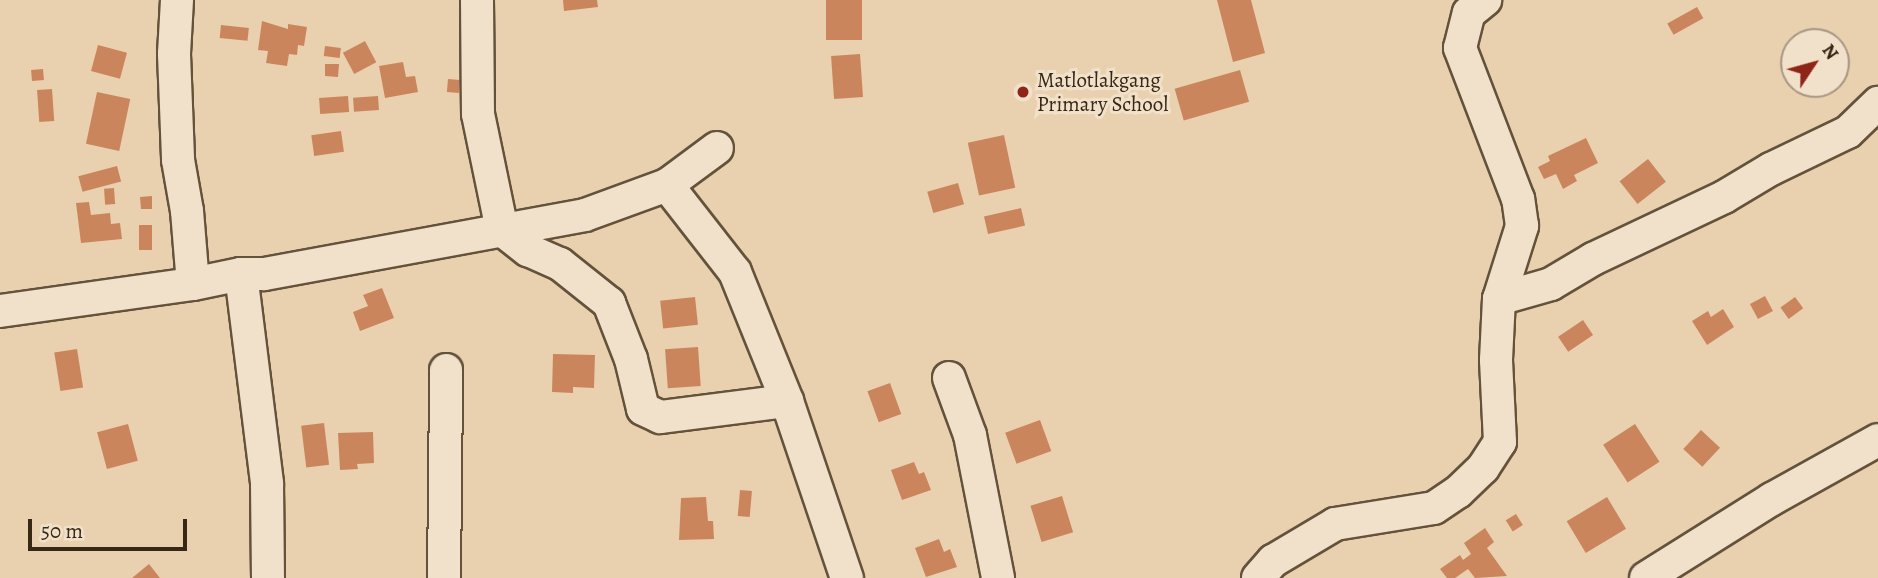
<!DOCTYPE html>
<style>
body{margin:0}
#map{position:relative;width:1878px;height:578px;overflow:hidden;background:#e9d1af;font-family:Alegreya,serif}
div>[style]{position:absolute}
.building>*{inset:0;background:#cb855d;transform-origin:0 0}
.roads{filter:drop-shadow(2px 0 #64523b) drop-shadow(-2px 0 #64523b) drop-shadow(0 2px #64523b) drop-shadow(0 -2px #64523b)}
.minor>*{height:32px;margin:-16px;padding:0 16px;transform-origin:16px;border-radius:16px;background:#f1e1cb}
.dots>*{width:19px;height:19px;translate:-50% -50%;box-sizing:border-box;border:4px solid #f1e1cb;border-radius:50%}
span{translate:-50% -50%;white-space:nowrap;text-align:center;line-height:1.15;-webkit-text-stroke:6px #f1e1cb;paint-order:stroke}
.poi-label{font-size:21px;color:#372714}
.left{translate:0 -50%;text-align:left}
.north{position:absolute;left:1780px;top:28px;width:70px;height:70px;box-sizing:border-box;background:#f1e1cb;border:2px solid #a79782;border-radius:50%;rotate:54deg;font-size:19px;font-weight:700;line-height:28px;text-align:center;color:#372714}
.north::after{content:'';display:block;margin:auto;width:24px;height:32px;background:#8f2418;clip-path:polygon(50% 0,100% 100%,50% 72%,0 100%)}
.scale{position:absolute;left:28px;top:519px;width:159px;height:32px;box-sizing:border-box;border:4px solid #372714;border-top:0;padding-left:9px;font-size:21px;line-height:24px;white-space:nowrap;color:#372714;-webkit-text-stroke:5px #f1e1cb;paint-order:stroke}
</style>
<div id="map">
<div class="building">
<i style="clip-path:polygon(563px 0,597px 0,598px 7px,564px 11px)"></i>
<i style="left:826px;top:0;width:36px;height:40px"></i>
<i style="clip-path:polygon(1217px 0,1251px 0,1265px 53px,1233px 62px)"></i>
<i style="left:1697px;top:7px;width:13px;height:34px;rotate:61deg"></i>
<i style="clip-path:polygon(262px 21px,288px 29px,288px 24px,307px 27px,304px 46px,298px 45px,297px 55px,289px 54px,287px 66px,266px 63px,268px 51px,258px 50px)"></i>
<i style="left:221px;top:25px;width:28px;height:13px;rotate:6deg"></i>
<i style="left:365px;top:41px;width:24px;height:25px;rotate:62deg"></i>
<i style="left:98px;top:45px;width:30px;height:27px;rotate:15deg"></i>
<i style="left:325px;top:46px;width:16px;height:10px;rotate:7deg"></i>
<i style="left:860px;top:54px;width:43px;height:29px;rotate:86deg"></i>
<i style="clip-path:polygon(403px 62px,406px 77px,415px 76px,418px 92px,385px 98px,379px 66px)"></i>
<i style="clip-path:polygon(325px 64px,339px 64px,338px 77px,325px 76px)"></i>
<i style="left:43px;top:69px;width:11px;height:12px;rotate:85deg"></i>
<i style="left:1240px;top:70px;width:33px;height:68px;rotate:74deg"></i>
<i style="left:448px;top:79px;width:12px;height:13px;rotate:5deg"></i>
<i style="left:52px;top:89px;width:32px;height:15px;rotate:86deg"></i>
<i style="left:97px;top:92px;width:34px;height:53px;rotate:12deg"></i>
<i style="left:348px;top:96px;width:16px;height:29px;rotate:86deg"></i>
<i style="left:378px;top:96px;width:14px;height:25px;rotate:86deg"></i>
<i style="left:341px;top:131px;width:21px;height:30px;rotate:82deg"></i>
<i style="left:1004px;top:135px;width:54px;height:37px;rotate:78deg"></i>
<i style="clip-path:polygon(1586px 138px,1598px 163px,1574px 175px,1577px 181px,1563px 189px,1556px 174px,1544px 179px,1538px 167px,1550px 161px,1548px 156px)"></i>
<i style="left:1648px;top:159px;width:29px;height:36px;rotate:52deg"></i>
<i style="left:117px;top:166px;width:16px;height:40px;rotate:75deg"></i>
<i style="left:958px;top:183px;width:22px;height:32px;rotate:74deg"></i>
<i style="left:114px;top:188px;width:16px;height:10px;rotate:86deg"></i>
<i style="clip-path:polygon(152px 196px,152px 209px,141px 209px,140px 197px)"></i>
<i style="clip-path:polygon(89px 202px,91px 215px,110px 213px,111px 224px,120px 223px,122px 239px,81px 243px,76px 203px)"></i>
<i style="left:1021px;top:208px;width:18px;height:38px;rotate:77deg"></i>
<i style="left:139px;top:225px;width:13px;height:25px"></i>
<i style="clip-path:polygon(382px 288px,394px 318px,360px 331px,353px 312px,368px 306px,363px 295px)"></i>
<i style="left:1765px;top:296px;width:17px;height:17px;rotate:62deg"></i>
<i style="left:695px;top:297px;width:28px;height:35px;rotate:84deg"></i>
<i style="left:1795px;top:297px;width:14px;height:18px;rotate:54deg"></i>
<i style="clip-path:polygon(1723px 309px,1734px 327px,1707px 345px,1692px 321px,1708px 311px,1711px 317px)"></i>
<i style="left:1583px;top:320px;width:18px;height:30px;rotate:56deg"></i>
<i style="left:698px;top:347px;width:39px;height:33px;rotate:86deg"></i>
<i style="left:77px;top:349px;width:39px;height:23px;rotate:81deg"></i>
<i style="clip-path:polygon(553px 354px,595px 355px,594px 388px,573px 387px,573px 393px,552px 392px)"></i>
<i style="left:890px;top:383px;width:33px;height:24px;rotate:70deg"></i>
<i style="left:1040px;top:420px;width:33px;height:37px;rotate:70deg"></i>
<i style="left:324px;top:423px;width:42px;height:23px;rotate:83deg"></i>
<i style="left:128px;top:424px;width:38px;height:32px;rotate:75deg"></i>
<i style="left:1635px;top:424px;width:45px;height:38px;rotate:57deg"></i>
<i style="left:1701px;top:430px;width:26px;height:26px;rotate:43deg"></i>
<i style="clip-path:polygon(373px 432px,374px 463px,357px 464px,358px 469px,340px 470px,338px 433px)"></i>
<i style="clip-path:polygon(914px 462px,919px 474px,924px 472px,931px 490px,902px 500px,891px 470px)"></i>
<i style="left:740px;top:490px;width:12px;height:26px;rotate:5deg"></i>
<i style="left:1062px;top:496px;width:38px;height:33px;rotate:73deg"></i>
<i style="clip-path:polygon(706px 497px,708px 521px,713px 521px,714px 539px,679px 540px,681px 498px)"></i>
<i style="left:1607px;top:497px;width:37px;height:47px;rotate:59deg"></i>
<i style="left:1516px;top:514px;width:13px;height:12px;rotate:58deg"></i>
<i style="clip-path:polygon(1485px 528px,1494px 542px,1487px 548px,1507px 576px,1475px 578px,1468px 569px,1455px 578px,1447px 578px,1440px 569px,1460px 555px,1463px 560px,1471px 554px,1464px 543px)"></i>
<i style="clip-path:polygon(939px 539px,944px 552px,950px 549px,957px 567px,926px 577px,915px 548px)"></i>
<i style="clip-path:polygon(149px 564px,160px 578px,132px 578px)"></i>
</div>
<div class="roads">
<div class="minor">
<i style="left:177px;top:0;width:54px;rotate:93.2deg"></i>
<i style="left:174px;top:54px;width:106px;rotate:87.8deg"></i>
<i style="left:178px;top:160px;width:52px;rotate:80deg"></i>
<i style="left:187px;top:211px;width:73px;rotate:85.3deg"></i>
<i style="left:477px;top:0;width:114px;rotate:89.5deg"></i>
<i style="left:478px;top:114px;width:118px;rotate:78.3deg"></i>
<i style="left:502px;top:230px;width:33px;rotate:38deg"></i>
<i style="left:528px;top:250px;width:35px;rotate:24deg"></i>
<i style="left:560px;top:264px;width:63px;rotate:38.5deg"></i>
<i style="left:609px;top:303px;width:60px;rotate:68.6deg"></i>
<i style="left:631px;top:359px;width:51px;rotate:76.5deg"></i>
<i style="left:643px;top:409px;width:19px;rotate:25deg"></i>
<i style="left:660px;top:417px;width:128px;rotate:-7.2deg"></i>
<i style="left:667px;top:185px;width:110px;rotate:52deg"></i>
<i style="left:735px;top:272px;width:139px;rotate:68deg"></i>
<i style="left:787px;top:401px;width:187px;rotate:71.3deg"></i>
<i style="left:241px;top:274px;width:212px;rotate:82.9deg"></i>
<i style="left:267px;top:484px;width:94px;rotate:89.4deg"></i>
<i style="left:1499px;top:299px;width:54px;rotate:-16.1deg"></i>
<i style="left:1551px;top:284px;width:49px;rotate:-30.8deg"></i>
<i style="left:1593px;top:259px;width:145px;rotate:-25.3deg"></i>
<i style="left:1724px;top:197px;width:55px;rotate:-30.8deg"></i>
<i style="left:1771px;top:169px;width:85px;rotate:-25.7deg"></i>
<i style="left:1848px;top:132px;width:42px;rotate:-44deg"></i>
<i style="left:0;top:311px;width:195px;rotate:-8deg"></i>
<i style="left:193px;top:284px;width:49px;rotate:-11.8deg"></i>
<i style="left:241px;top:274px;width:23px"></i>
<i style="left:264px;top:274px;width:326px;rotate:-10.4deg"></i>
<i style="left:585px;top:215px;width:87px;rotate:-20.1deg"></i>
<i style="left:667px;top:185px;width:62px;rotate:-36.5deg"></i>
<i style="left:949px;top:378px;width:61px;rotate:69.8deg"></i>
<i style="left:970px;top:435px;width:146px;rotate:78.9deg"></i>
<i style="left:444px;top:578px;width:208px;rotate:-89.4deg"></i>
<i style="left:1258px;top:578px;width:23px;rotate:-49deg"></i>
<i style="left:1273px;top:561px;width:72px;rotate:-30.8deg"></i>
<i style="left:1335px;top:524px;width:100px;rotate:-9.2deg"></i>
<i style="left:1434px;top:508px;width:29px;rotate:-34deg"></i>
<i style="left:1458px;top:492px;width:35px;rotate:-44deg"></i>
<i style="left:1483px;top:468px;width:31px;rotate:-57deg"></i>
<i style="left:1500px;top:442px;width:82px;rotate:-92.8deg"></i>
<i style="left:1496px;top:360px;width:61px;rotate:-87.2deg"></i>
<i style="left:1499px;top:299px;width:77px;rotate:-72.5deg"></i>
<i style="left:1522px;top:226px;width:27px;rotate:-98deg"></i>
<i style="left:1518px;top:199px;width:162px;rotate:-111deg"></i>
<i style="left:1460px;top:48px;width:36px;rotate:-76deg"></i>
<i style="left:1469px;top:13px;width:21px;rotate:-39deg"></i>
<i style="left:1646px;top:578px;width:149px;rotate:-32.1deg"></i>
<i style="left:1772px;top:499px;width:121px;rotate:-29.1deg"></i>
</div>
</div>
<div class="dots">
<i style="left:1023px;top:92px;background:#8f2418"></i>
</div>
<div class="poi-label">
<span class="left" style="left:1037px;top:92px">Matlotlakgang<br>Primary School</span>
</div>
<div class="north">N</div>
<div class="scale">50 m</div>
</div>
